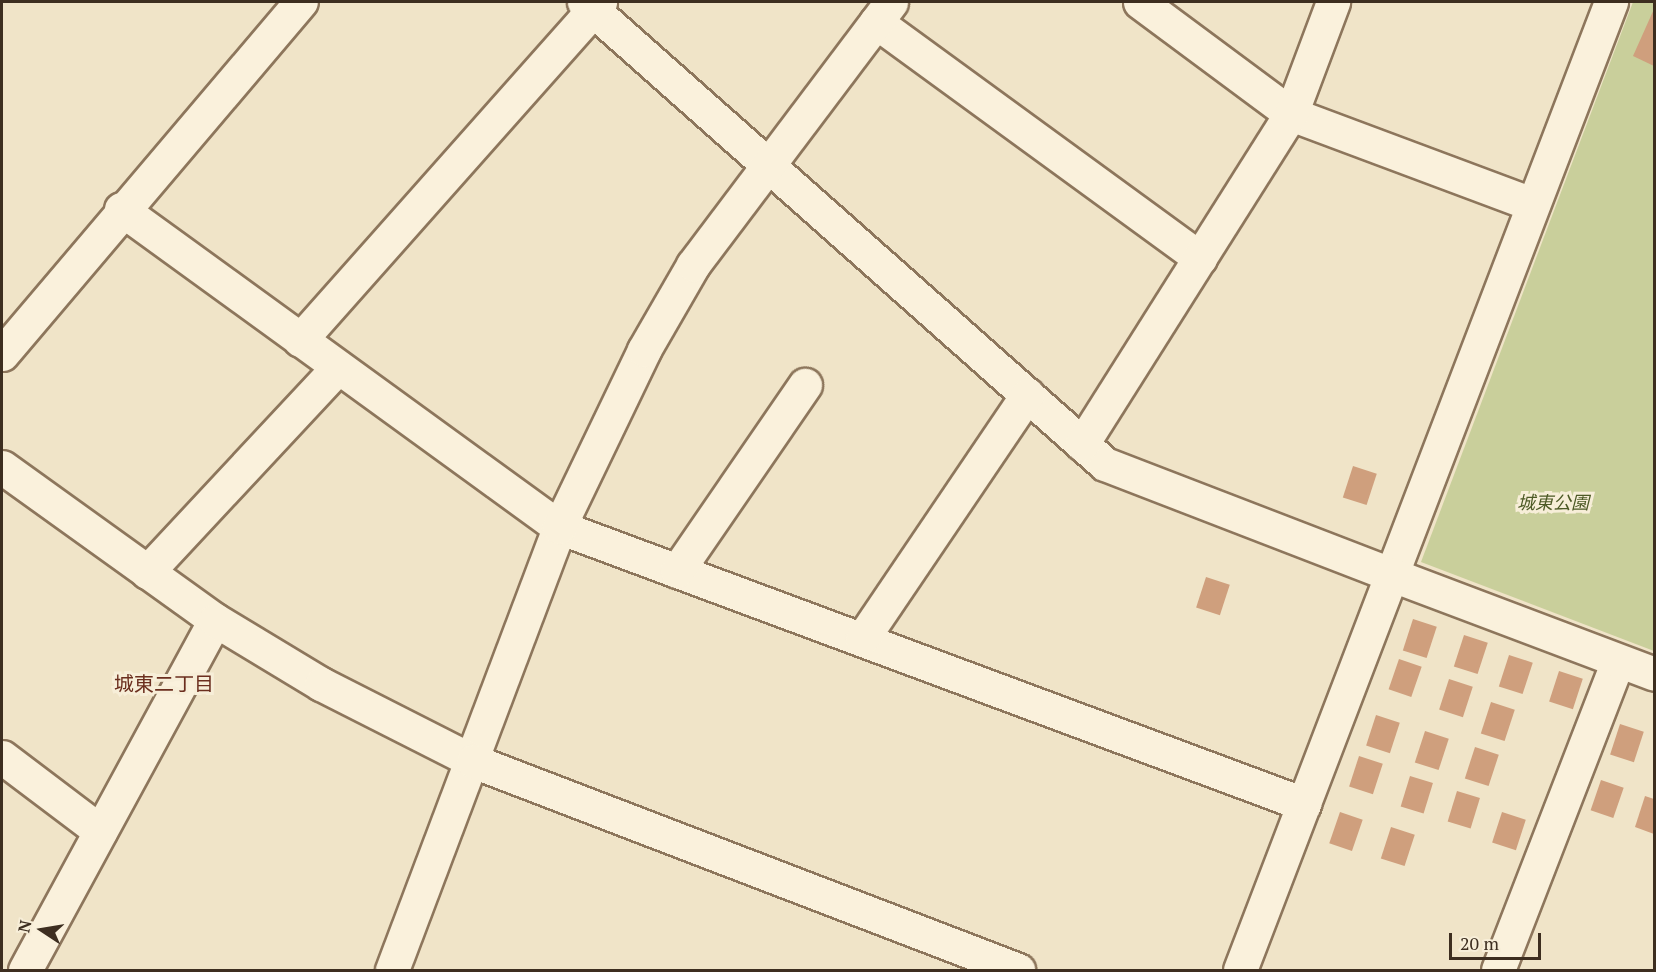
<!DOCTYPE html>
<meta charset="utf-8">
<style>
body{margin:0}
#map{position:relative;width:1656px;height:972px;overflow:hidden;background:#f0e4c8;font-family:"PT Serif","Noto Sans JP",serif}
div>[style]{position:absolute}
.green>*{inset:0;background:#c9cf9b}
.building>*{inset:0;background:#cf9f7d;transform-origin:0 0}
.roads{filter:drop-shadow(2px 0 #8d765c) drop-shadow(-2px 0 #8d765c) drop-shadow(0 2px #8d765c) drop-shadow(0 -2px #8d765c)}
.minor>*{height:33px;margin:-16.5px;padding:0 16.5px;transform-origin:16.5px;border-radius:16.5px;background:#faf1dc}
.tertiary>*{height:33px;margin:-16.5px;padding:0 16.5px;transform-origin:16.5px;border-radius:16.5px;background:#faf1dc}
span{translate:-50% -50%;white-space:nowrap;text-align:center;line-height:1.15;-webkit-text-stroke:6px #f7eed8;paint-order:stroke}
.park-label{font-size:18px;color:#4d5a26;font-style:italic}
.neighbourhood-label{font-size:20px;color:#6b2e1e}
.frame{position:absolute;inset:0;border:3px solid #3d2e20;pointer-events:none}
.north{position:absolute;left:12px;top:900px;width:60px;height:60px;-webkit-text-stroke:4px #f7eed8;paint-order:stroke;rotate:282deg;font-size:16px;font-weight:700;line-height:24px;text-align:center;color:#3d2e20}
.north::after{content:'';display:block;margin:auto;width:21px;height:27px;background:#3d2e20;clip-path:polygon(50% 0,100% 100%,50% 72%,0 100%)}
.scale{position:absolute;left:1449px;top:933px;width:92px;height:27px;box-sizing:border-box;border:3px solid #3d2e20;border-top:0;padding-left:8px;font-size:18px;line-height:21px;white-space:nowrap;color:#3d2e20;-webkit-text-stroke:4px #f7eed8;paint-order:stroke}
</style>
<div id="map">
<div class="green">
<i style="clip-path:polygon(1633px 2px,1654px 2px,1654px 651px,1421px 562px)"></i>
</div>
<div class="building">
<i style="clip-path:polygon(1654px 9px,1654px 66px,1633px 56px)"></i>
<i style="left:1353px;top:466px;width:25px;height:33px;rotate:18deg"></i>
<i style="left:1206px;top:577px;width:25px;height:32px;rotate:18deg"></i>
<i style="left:1413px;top:619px;width:25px;height:33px;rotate:18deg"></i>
<i style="left:1464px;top:635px;width:25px;height:33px;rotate:18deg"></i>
<i style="left:1509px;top:655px;width:25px;height:33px;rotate:18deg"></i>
<i style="left:1399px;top:659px;width:24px;height:32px;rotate:19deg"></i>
<i style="left:1559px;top:671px;width:25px;height:32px;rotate:18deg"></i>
<i style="left:1449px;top:679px;width:25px;height:32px;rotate:18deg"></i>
<i style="left:1491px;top:702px;width:25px;height:33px;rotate:18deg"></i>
<i style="left:1376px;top:715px;width:25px;height:32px;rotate:18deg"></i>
<i style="left:1620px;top:724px;width:25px;height:32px;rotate:18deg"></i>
<i style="left:1425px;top:731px;width:25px;height:33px;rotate:18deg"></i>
<i style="left:1475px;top:747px;width:25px;height:33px;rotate:18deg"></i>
<i style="left:1359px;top:756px;width:25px;height:32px;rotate:18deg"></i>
<i style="left:1410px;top:776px;width:24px;height:32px;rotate:17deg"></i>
<i style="left:1601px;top:780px;width:24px;height:32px;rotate:19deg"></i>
<i style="left:1457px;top:791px;width:24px;height:32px;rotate:17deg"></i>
<i style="clip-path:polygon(1645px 796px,1654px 799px,1654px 834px,1635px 827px)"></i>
<i style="left:1340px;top:812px;width:24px;height:33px;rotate:19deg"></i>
<i style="left:1502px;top:812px;width:25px;height:32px;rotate:18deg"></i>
<i style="left:1391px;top:827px;width:25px;height:33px;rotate:18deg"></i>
</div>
<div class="roads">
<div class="minor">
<i style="left:584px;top:2px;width:696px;rotate:41.57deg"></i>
<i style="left:1105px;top:464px;width:305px;rotate:21.1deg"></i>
<i style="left:1140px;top:2px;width:188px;rotate:36.6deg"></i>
<i style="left:1291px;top:114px;width:257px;rotate:20.5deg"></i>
<i style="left:876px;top:22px;width:401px;rotate:36.1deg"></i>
<i style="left:121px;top:209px;width:541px;rotate:35.98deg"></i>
<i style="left:559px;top:527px;width:795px;rotate:20.4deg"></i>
<i style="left:300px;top:340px;width:452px;rotate:-48.4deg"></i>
<i style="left:2px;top:354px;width:462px;rotate:-49.7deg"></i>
<i style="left:1082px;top:444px;width:391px;rotate:-57.7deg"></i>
<i style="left:1291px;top:114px;width:120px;rotate:-69.4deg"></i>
<i style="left:677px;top:571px;width:226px;rotate:-55.5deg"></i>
<i style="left:147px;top:572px;width:280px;rotate:-47deg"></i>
<i style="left:862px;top:639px;width:295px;rotate:-55.9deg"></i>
<i style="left:2px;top:757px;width:123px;rotate:37.1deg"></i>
<i style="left:25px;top:970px;width:398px;rotate:-61.5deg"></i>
<i style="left:392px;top:970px;width:473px;rotate:-69.3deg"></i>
<i style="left:559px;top:527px;width:196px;rotate:-64.3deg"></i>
<i style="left:644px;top:350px;width:98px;rotate:-60deg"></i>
<i style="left:693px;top:265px;width:329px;rotate:-53deg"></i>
<i style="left:1240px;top:970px;width:1037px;rotate:-69.03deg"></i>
<i style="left:1498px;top:970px;width:331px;rotate:-68.8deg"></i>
</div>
<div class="tertiary">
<i style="left:2px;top:467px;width:262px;rotate:35.7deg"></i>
<i style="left:215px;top:620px;width:124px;rotate:31.1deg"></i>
<i style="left:321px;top:684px;width:170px;rotate:26.9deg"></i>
<i style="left:473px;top:761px;width:584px;rotate:20.98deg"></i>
<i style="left:1390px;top:574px;width:282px;rotate:20.7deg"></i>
</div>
</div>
<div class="park-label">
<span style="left:1553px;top:502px">城東公園</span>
</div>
<div class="neighbourhood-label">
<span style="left:164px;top:683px">城東二丁目</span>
</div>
<div class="frame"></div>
<div class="north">N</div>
<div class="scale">20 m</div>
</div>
